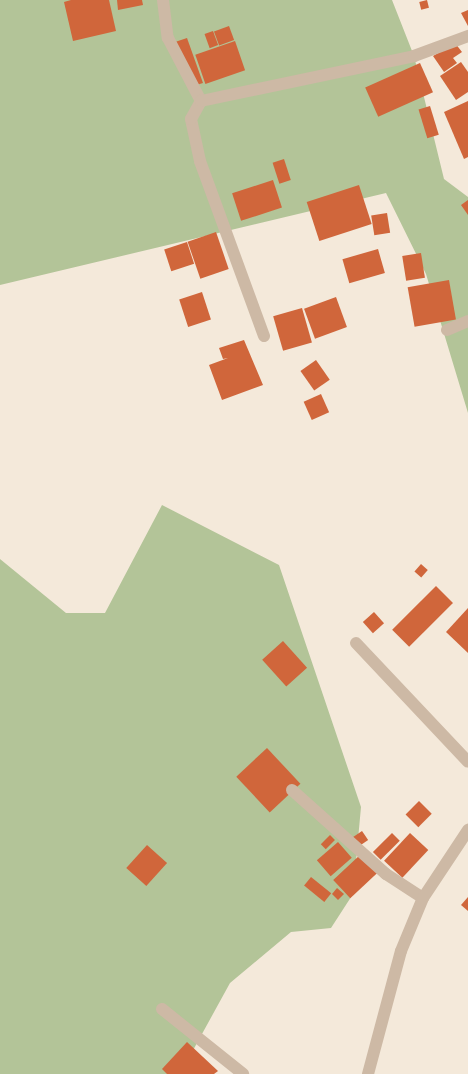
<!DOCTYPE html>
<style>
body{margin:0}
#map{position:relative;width:468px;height:1074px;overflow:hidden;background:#f4e9da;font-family:"DejaVu Sans",sans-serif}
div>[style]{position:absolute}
.green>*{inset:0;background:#b3c498}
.building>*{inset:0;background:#d0663b;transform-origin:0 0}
.minor>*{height:12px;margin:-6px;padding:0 6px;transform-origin:6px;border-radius:6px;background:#cdb9a5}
span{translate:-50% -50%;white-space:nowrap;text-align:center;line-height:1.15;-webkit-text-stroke:4.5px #fbf2e6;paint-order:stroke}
</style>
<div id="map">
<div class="green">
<i style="clip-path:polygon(0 0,392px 0,414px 56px,444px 179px,468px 197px,468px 413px,426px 274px,386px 193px,0 285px)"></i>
<i style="clip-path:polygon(162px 505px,279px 565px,361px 807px,353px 894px,331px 928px,291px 932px,230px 983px,180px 1074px,0 1074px,0 559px,66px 613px,105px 613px)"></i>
</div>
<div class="building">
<i style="clip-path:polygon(71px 0,109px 0,116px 31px,73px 41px,64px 2px)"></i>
<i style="clip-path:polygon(117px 0,142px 0,143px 5px,118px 10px)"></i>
<i style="left:427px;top:0;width:8px;height:8px;rotate:76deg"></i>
<i style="clip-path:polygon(468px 10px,468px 26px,461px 13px)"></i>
<i style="left:229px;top:26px;width:15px;height:16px;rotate:70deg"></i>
<i style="left:213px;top:31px;width:15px;height:9px;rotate:70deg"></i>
<i style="clip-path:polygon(187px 38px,203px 83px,193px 86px,175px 42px)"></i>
<i style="left:235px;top:41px;width:31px;height:42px;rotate:71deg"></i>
<i style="clip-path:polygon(455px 43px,462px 52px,453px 58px,457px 63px,444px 72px,433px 56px)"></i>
<i style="clip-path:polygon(461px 62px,468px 72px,468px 92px,456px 100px,440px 76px)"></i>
<i style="left:420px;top:63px;width:32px;height:60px;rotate:66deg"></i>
<i style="clip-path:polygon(468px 101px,468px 157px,464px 159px,444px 112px)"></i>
<i style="left:430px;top:106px;width:30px;height:12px;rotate:73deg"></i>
<i style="left:284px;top:159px;width:22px;height:12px;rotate:72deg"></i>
<i style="left:273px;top:180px;width:29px;height:43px;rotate:72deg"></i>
<i style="left:359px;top:185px;width:41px;height:55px;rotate:72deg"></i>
<i style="clip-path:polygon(468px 200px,468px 215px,461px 205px)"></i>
<i style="left:387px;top:213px;width:20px;height:16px;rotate:81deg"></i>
<i style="left:216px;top:232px;width:39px;height:30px;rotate:71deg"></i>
<i style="left:187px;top:242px;width:23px;height:24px;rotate:72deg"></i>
<i style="left:378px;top:249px;width:25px;height:37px;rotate:74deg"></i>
<i style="left:421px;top:253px;width:25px;height:19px;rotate:81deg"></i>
<i style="left:449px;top:280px;width:40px;height:42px;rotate:80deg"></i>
<i style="left:202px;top:292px;width:29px;height:24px;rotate:72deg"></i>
<i style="left:336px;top:297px;width:32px;height:34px;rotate:70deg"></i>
<i style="left:302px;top:308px;width:36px;height:30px;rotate:74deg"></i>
<i style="clip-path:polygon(244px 340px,263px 385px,222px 400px,209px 365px,228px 358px,223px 359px,219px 348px)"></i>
<i style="left:316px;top:360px;width:24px;height:19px;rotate:55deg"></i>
<i style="left:321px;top:394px;width:20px;height:19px;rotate:66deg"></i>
<i style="left:421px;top:564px;width:9px;height:10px;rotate:41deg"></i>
<i style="left:436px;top:586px;width:24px;height:62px;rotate:45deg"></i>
<i style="clip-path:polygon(468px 608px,468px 653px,446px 632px)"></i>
<i style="left:374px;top:612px;width:15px;height:15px;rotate:48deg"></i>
<i style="left:283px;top:641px;width:36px;height:28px;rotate:48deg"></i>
<i style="left:267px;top:748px;width:49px;height:42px;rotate:47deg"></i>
<i style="left:419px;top:801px;width:18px;height:19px;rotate:45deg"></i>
<i style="left:362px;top:831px;width:11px;height:12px;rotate:56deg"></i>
<i style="left:392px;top:833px;width:11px;height:27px;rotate:45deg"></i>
<i style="left:410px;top:833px;width:25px;height:38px;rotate:43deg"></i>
<i style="left:330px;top:835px;width:7px;height:13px;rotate:45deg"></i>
<i style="left:338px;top:842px;width:21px;height:28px;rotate:49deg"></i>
<i style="left:147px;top:845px;width:27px;height:31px;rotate:42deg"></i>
<i style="left:361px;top:854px;width:25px;height:38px;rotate:47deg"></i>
<i style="left:311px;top:877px;width:26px;height:11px;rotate:39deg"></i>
<i style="clip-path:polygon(337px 888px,344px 894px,338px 900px,332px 894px)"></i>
<i style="clip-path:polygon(468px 897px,468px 911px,461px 905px)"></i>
<i style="clip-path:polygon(187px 1042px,218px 1071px,214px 1074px,167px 1074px,162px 1069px)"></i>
</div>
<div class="minor">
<i style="left:163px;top:0;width:38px;rotate:83deg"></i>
<i style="left:168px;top:38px;width:71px;rotate:62.4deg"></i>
<i style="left:447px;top:330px;width:23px;rotate:-23deg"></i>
<i style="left:264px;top:336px;width:186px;rotate:-110.1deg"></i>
<i style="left:200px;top:161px;width:43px;rotate:-102.1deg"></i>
<i style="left:191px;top:119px;width:21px;rotate:-61deg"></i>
<i style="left:201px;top:101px;width:218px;rotate:-11.9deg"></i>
<i style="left:414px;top:56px;width:58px;rotate:-20.3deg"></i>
<i style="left:356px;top:643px;width:163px;rotate:46.7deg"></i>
<i style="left:292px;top:790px;width:126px;rotate:41.8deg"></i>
<i style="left:386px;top:874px;width:44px;rotate:33deg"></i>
<i style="left:162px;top:1009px;width:104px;rotate:38.7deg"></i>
<i style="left:368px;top:1074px;width:127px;rotate:-75deg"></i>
<i style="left:401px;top:951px;width:57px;rotate:-67.5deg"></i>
<i style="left:423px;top:898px;width:82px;rotate:-56.5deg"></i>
</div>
</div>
